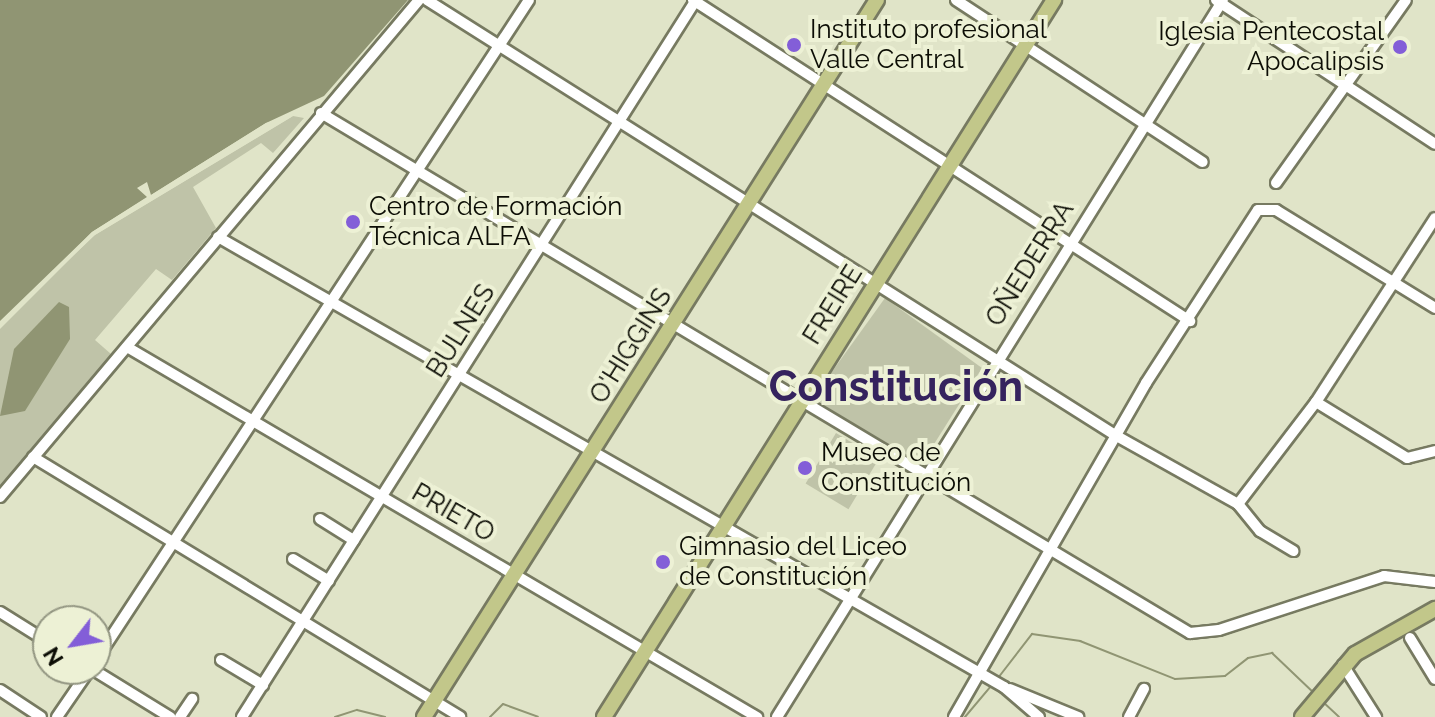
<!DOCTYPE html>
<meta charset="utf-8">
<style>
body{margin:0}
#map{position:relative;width:1435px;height:717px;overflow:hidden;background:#e0e4c8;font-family:Raleway,sans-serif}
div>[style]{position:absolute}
.green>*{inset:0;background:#bfc3a8;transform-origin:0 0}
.water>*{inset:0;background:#909573}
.pier>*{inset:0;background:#e0e4c8}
.stream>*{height:2px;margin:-1px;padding:0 1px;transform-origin:1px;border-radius:1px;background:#909573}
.roads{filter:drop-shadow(2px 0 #777a61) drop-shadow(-2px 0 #777a61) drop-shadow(0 2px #777a61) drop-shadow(0 -2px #777a61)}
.minor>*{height:10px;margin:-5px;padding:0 5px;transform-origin:5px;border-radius:5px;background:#fff}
.major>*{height:14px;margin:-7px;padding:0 7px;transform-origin:7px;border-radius:7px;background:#c2c78a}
.dots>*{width:22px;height:22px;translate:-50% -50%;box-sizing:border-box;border:4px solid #edf1d5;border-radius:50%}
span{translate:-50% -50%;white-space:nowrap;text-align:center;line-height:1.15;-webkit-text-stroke:8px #edf1d5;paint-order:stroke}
.poi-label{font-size:26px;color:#0c0d05}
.left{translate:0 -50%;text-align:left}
.right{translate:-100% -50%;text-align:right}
.street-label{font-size:26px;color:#0c0d05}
.town-label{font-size:42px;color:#35235e;font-weight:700}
.north{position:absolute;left:32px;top:605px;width:80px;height:80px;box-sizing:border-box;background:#edf1d5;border:2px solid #939682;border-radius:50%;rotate:239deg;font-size:22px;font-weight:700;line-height:32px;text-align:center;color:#0c0d05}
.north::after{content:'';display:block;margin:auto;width:28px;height:36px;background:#835ed8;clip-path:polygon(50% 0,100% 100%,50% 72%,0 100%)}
</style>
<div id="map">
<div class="green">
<i style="clip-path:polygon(293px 116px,304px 118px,273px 153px,261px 143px,193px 187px,216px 228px,172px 280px,156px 269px,95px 340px,111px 354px,0 486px,0 329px,93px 236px)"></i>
<i style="clip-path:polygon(885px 298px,982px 368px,924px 460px,914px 462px,813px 398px)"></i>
<i style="left:836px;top:433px;width:50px;height:59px;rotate:31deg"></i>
</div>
<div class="water">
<i style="clip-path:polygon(0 0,408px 0,324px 96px,266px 123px,92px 232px,0 321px)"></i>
<i style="clip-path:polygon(59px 302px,69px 307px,70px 339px,25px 411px,0 416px,14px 349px)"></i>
</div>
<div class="pier">
<i style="clip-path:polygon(293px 116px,95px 235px,0 325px,92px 232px,147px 197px,137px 188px,147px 182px,151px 195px,266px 123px)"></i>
</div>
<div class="stream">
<i style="left:998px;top:678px;width:56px;rotate:-52.3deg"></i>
<i style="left:1032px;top:634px;width:49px;rotate:8.3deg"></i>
<i style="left:1080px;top:641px;width:102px;rotate:21.8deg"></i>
<i style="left:1175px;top:679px;width:50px;rotate:-3.4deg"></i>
<i style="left:1225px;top:676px;width:29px;rotate:-38deg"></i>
<i style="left:1248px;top:658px;width:25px;rotate:-12deg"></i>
<i style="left:1272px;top:653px;width:59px;rotate:43.6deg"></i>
<i style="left:1322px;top:701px;width:23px;rotate:43deg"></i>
<i style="left:335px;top:717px;width:23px;rotate:-18deg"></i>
<i style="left:357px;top:710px;width:29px;rotate:14deg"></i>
<i style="left:490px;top:717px;width:18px;rotate:-45deg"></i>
<i style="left:503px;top:704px;width:37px;rotate:20deg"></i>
<i style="left:965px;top:717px;width:40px;rotate:-50deg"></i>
</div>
<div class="roads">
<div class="minor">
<i style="left:427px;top:0;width:814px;rotate:32.3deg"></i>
<i style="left:1115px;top:435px;width:141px;rotate:29.3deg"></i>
<i style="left:693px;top:0;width:592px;rotate:32.86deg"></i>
<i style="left:956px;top:0;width:295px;rotate:33.3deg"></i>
<i style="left:1216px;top:0;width:262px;rotate:33.3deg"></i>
<i style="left:321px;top:113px;width:1013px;rotate:30.9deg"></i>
<i style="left:1190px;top:633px;width:29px;rotate:-6deg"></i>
<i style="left:1219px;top:630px;width:174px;rotate:-18.1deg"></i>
<i style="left:1384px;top:576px;width:51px;rotate:6.7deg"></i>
<i style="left:1276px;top:183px;width:224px;rotate:-54.6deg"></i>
<i style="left:218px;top:237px;width:906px;rotate:29.79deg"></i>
<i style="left:1004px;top:687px;width:46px;rotate:40.6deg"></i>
<i style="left:127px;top:347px;width:731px;rotate:30.43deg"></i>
<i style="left:1316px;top:402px;width:107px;rotate:31.6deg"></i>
<i style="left:1407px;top:458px;width:29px;rotate:-14deg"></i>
<i style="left:33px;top:457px;width:500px;rotate:31.3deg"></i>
<i style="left:0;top:497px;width:650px;rotate:-49.87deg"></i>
<i style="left:1238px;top:504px;width:128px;rotate:-52.6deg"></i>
<i style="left:1316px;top:402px;width:219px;rotate:-57.1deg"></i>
<i style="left:1238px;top:504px;width:35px;rotate:51deg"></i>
<i style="left:1260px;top:531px;width:39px;rotate:31deg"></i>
<i style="left:320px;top:519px;width:40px;rotate:32deg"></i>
<i style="left:293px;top:559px;width:42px;rotate:31.4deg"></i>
<i style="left:0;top:612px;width:57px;rotate:32deg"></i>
<i style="left:1410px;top:638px;width:48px;rotate:58.6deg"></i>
<i style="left:96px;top:660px;width:789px;rotate:-56.73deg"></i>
<i style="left:221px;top:660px;width:49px;rotate:30.8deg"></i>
<i style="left:1343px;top:665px;width:62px;rotate:57.6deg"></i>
<i style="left:92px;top:669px;width:92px;rotate:31.6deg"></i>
<i style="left:1010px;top:689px;width:74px;rotate:22.4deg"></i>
<i style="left:0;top:690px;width:49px;rotate:33.4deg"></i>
<i style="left:57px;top:717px;width:58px;rotate:-55.5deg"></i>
<i style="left:180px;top:717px;width:22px;rotate:-56deg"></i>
<i style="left:242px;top:717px;width:849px;rotate:-57.66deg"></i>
<i style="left:777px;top:717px;width:844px;rotate:-58.12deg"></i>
<i style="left:954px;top:717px;width:385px;rotate:-60.1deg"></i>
<i style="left:1146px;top:383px;width:206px;rotate:-57.1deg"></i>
<i style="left:1258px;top:210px;width:18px"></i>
<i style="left:1276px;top:210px;width:187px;rotate:31.6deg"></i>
<i style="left:1129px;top:717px;width:32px;rotate:-62deg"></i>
</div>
<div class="major">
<i style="left:424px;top:717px;width:848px;rotate:-57.72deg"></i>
<i style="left:604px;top:717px;width:847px;rotate:-57.89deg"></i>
<i style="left:1302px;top:717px;width:82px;rotate:-49.9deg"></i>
<i style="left:1355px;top:654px;width:92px;rotate:-29.4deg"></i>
</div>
</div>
<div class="dots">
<i style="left:794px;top:45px;background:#835ed8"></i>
<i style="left:1400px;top:47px;background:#835ed8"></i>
<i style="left:353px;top:222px;background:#835ed8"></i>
<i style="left:805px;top:468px;background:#835ed8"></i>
<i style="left:663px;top:562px;background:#835ed8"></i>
</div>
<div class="poi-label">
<span class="left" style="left:810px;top:45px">Instituto profesional<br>Valle Central</span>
<span class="right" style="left:1384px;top:47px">Iglesia Pentecostal<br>Apocalipsis</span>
<span class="left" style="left:369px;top:222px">Centro de Formación<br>Técnica ALFA</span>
<span class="left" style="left:821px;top:468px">Museo de<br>Constitución</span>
<span class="left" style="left:679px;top:562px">Gimnasio del Liceo<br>de Constitución</span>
</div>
<div class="street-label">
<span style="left:1030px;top:264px;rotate:-58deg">OÑEDERRA</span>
<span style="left:833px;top:305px;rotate:-58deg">FREIRE</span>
<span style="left:461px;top:331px;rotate:-58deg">BULNES</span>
<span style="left:631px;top:346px;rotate:-58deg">O'HIGGINS</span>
<span style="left:453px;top:513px;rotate:30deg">PRIETO</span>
</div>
<div class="town-label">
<span style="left:896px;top:387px">Constitución</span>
</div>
<div class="north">N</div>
</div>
